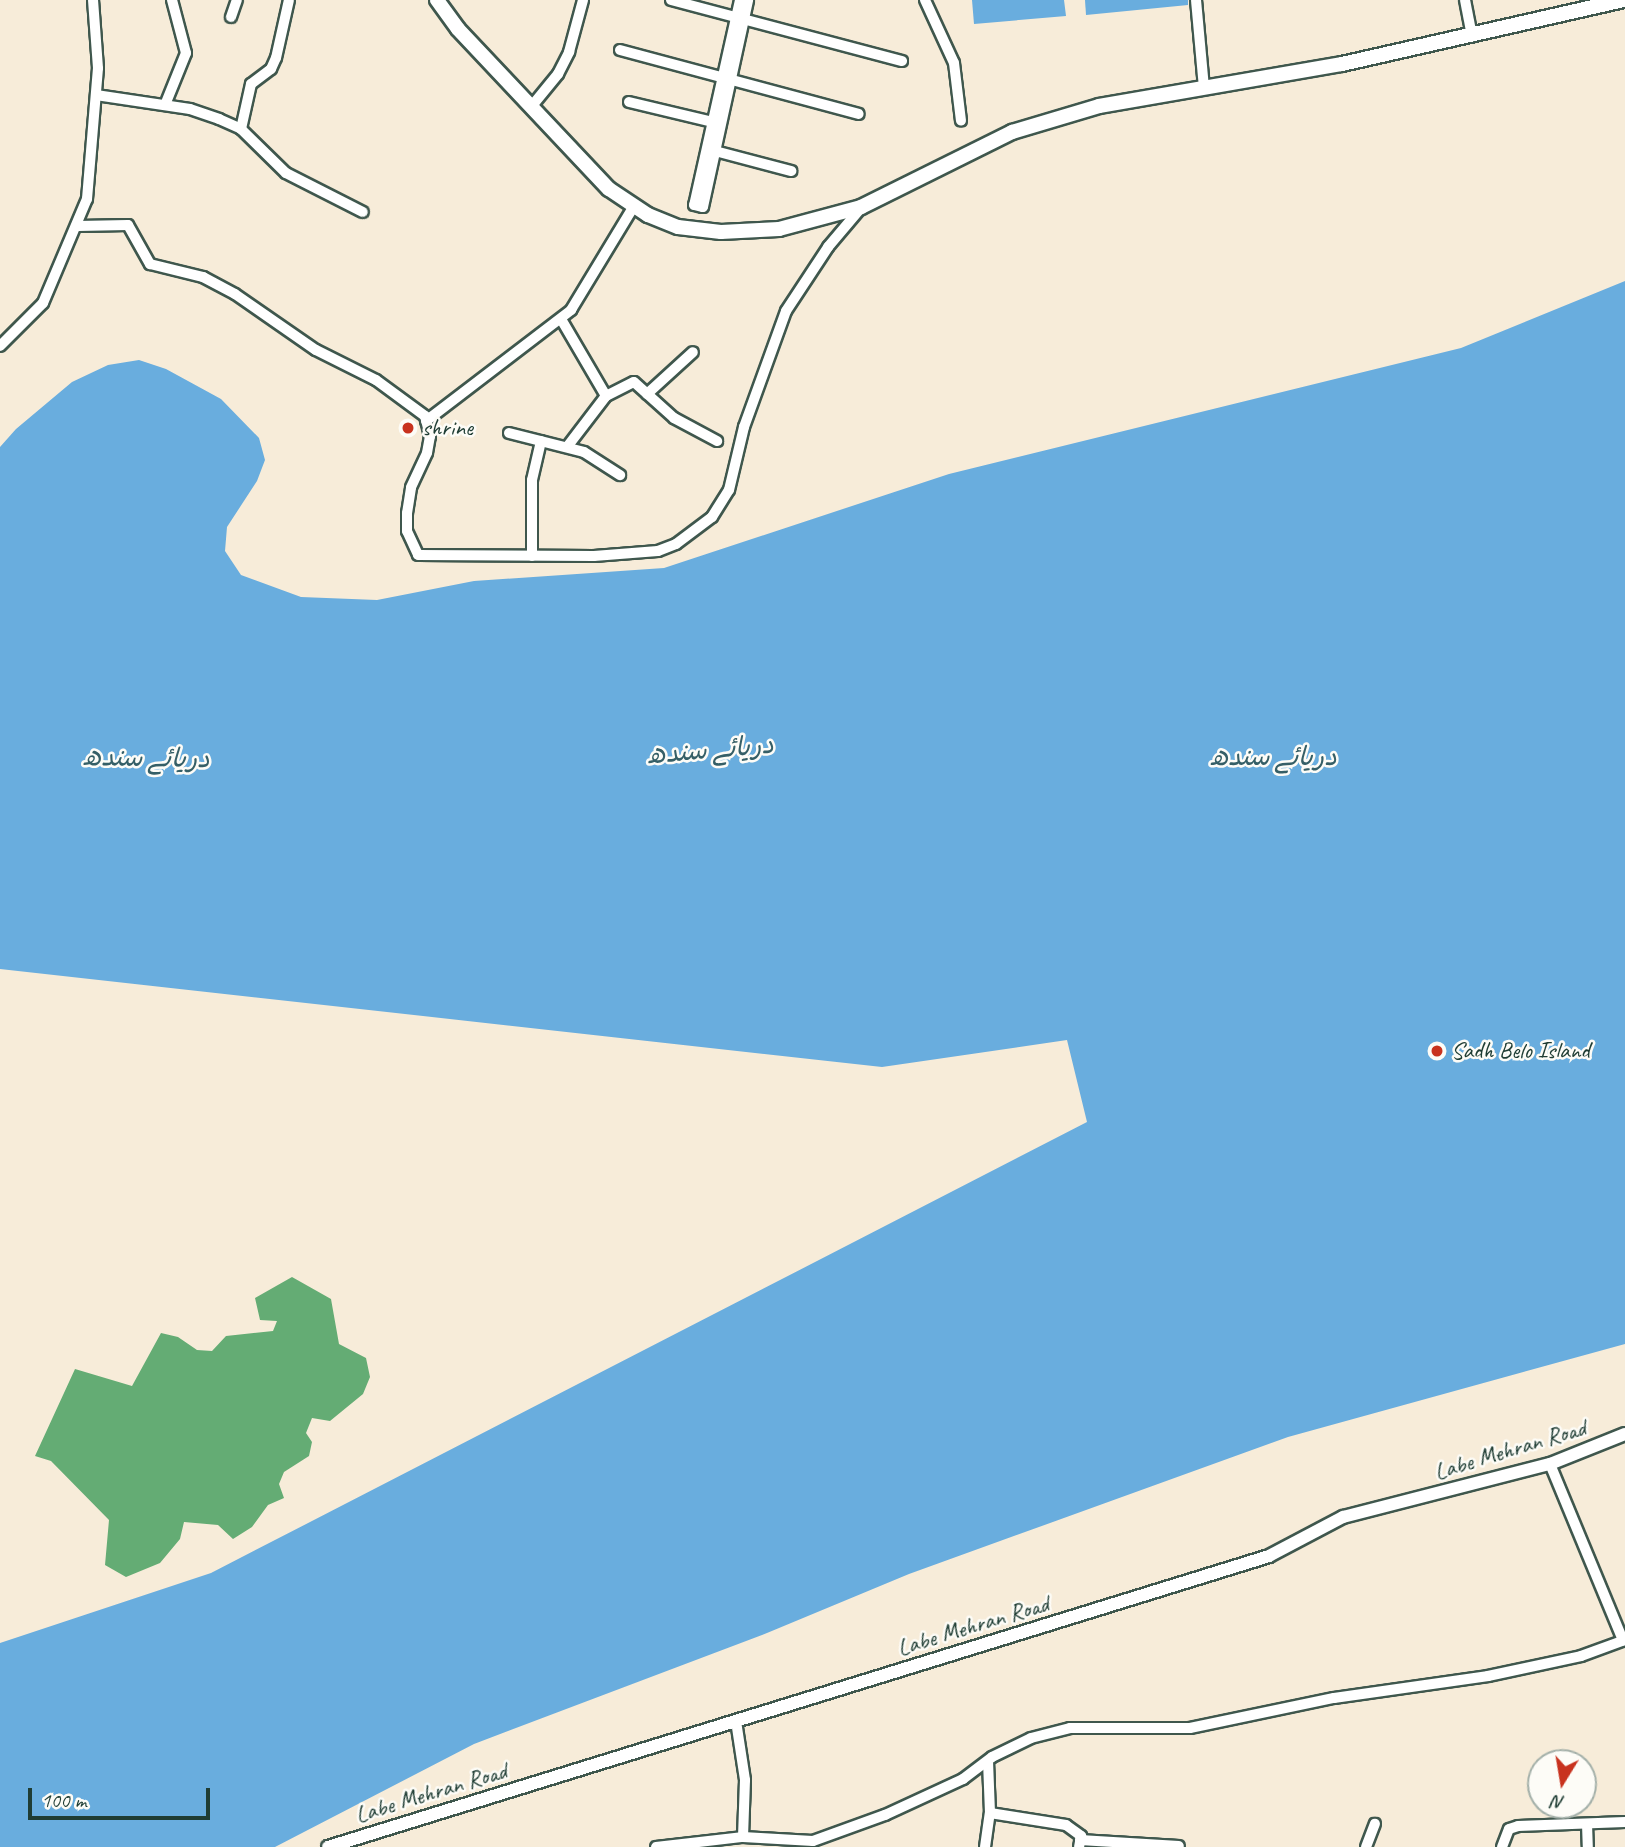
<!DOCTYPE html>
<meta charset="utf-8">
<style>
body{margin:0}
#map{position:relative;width:1625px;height:1847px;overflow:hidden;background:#f7ecd9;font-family:Caveat,"Playpen Sans Arabic",sans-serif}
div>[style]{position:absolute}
.forest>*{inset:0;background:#64ac74}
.water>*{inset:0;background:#69adde}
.roads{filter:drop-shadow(2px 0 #3f574d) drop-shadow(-2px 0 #3f574d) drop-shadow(0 2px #3f574d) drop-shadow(0 -2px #3f574d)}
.minor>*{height:10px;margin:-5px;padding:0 5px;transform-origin:5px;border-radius:5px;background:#fff}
.tertiary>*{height:12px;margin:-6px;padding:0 6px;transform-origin:6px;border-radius:6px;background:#fff}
.secondary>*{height:14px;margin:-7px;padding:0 7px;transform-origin:7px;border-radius:7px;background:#fff}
.dots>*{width:19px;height:19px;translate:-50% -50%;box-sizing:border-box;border:4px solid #fdfcf7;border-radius:50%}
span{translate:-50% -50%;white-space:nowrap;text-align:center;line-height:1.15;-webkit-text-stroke:5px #fdfcf7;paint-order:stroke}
.poi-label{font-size:24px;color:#1f3d34}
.left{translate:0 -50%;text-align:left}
.street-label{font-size:24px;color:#1f3d34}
.water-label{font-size:26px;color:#355f67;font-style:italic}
.north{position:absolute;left:1527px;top:1749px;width:70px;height:70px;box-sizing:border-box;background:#fdfcf7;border:2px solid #a4b0a9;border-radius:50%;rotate:191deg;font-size:19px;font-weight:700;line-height:28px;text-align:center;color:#1f3d34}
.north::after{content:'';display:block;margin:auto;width:24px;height:32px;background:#c8321e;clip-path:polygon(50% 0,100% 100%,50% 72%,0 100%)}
.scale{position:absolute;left:28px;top:1788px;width:182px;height:32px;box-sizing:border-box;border:4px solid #1f3d34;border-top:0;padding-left:9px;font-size:21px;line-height:24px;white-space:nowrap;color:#1f3d34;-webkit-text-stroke:5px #fdfcf7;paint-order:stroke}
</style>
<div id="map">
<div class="forest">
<i style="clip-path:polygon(292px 1277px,331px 1299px,339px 1344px,366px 1358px,370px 1377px,363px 1394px,330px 1421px,312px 1418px,306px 1433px,312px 1442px,309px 1456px,284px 1472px,279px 1484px,284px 1498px,268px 1505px,252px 1527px,233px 1539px,218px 1525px,184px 1522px,180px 1539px,160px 1563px,126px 1577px,105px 1565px,109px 1520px,51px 1461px,35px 1456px,75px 1369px,132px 1386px,161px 1333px,178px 1337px,197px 1350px,212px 1351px,226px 1336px,273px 1331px,277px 1321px,260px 1320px,255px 1298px)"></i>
</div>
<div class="water">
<i style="clip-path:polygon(972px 0,1064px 0,1066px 16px,974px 24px)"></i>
<i style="clip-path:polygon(1085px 0,1188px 0,1188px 5px,1086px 15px)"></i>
<i style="clip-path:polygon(1625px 281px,1625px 1344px,1288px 1437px,909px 1574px,767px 1633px,474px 1744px,275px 1847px,0 1847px,0 1643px,211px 1573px,1087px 1122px,1067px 1040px,882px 1067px,0 969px,0 447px,16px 429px,72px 382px,108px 365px,139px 360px,166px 369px,221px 399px,259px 438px,265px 460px,257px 481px,227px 527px,225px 551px,241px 575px,301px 597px,377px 600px,474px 581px,664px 568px,949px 474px,1461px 348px)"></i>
</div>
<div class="roads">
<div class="minor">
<i style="left:671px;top:0;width:239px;rotate:14.8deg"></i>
<i style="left:740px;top:0;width:210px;rotate:102.6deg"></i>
<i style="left:694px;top:205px;width:9px;rotate:13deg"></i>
<i style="left:703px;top:207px;width:212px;rotate:-77.7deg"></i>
<i style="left:925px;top:0;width:69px;rotate:65.3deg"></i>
<i style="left:954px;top:63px;width:58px;rotate:83.1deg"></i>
<i style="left:1196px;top:0;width:88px;rotate:84.8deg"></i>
<i style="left:1465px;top:0;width:37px;rotate:79deg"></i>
<i style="left:231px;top:17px;width:18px;rotate:-71deg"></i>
<i style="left:620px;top:50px;width:247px;rotate:15deg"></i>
<i style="left:96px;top:95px;width:95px;rotate:8.5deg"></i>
<i style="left:190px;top:109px;width:31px;rotate:19deg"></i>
<i style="left:219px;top:119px;width:24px;rotate:24deg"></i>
<i style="left:241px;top:129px;width:63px;rotate:44.4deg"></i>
<i style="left:286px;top:173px;width:86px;rotate:26.9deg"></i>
<i style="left:629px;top:102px;width:90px;rotate:13.4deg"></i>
<i style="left:165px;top:105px;width:56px;rotate:-68deg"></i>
<i style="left:186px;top:53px;width:55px;rotate:-104.8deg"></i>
<i style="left:531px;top:107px;width:43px;rotate:-50.7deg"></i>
<i style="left:558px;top:74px;width:25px;rotate:-63deg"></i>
<i style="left:569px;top:52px;width:54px;rotate:-74.9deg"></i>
<i style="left:241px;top:129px;width:46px;rotate:-77.5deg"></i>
<i style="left:251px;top:84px;width:25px;rotate:-37deg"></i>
<i style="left:271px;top:69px;width:12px;rotate:-66deg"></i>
<i style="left:276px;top:58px;width:59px;rotate:-77.4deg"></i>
<i style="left:715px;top:151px;width:79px;rotate:14.7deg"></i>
<i style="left:78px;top:226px;width:50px;rotate:-1.1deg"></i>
<i style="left:128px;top:225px;width:45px;rotate:60.6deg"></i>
<i style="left:150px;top:264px;width:55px;rotate:13.8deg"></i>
<i style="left:203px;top:277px;width:36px;rotate:28deg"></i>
<i style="left:235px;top:294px;width:98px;rotate:34.7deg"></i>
<i style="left:316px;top:350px;width:67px;rotate:26.6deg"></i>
<i style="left:376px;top:380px;width:61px;rotate:36.3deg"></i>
<i style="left:425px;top:416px;width:21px;rotate:76deg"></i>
<i style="left:430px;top:436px;width:17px;rotate:100deg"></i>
<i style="left:427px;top:453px;width:38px;rotate:115deg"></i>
<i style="left:411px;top:488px;width:25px;rotate:99deg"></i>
<i style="left:407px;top:513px;width:18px;rotate:90deg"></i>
<i style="left:407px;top:531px;width:26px;rotate:65deg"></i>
<i style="left:418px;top:555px;width:176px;rotate:0.3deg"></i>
<i style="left:594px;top:556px;width:64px;rotate:-4.5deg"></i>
<i style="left:658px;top:551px;width:19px;rotate:-21deg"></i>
<i style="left:676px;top:544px;width:45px;rotate:-36.9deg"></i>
<i style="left:712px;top:517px;width:32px;rotate:-58deg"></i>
<i style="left:729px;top:490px;width:65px;rotate:-76.6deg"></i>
<i style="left:744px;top:427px;width:123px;rotate:-70.1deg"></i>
<i style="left:786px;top:311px;width:77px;rotate:-56.7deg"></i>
<i style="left:828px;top:247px;width:51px;rotate:-49.8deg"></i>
<i style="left:561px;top:319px;width:89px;rotate:59.7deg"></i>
<i style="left:0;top:346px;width:61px;rotate:-45deg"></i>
<i style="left:43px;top:303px;width:113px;rotate:-67.1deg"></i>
<i style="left:87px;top:199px;width:131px;rotate:-85.2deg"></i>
<i style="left:98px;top:68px;width:68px;rotate:-94.2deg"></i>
<i style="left:647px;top:394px;width:62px;rotate:-42.4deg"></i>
<i style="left:426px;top:421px;width:183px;rotate:-37.4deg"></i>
<i style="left:571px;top:310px;width:122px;rotate:-58.8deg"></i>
<i style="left:509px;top:433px;width:77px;rotate:14.2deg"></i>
<i style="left:584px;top:452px;width:43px;rotate:32.6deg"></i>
<i style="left:567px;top:447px;width:64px;rotate:-52.6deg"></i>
<i style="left:606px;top:396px;width:31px;rotate:-27deg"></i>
<i style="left:634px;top:382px;width:54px;rotate:42deg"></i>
<i style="left:674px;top:418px;width:49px;rotate:28.1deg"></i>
<i style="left:532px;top:556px;width:76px;rotate:-90deg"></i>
<i style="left:532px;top:480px;width:40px;rotate:-77deg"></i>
<i style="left:1550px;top:1464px;width:191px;rotate:67.5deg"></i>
<i style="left:736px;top:1721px;width:60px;rotate:81.3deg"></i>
<i style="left:745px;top:1780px;width:57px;rotate:92deg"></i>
<i style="left:990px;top:1813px;width:77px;rotate:9deg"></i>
<i style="left:1066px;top:1825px;width:19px;rotate:36deg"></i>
<i style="left:1081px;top:1836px;width:11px;rotate:100deg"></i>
<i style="left:1587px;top:1824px;width:23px;rotate:88deg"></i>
<i style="left:1080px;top:1840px;width:99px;rotate:3.5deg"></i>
<i style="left:656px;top:1847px;width:88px;rotate:-6.6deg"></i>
<i style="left:743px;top:1837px;width:70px;rotate:3.3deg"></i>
<i style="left:813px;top:1841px;width:77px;rotate:-19.9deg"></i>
<i style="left:885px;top:1815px;width:86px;rotate:-24.8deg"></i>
<i style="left:963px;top:1779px;width:36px;rotate:-37deg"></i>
<i style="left:992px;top:1757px;width:43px;rotate:-26deg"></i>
<i style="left:1031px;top:1738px;width:40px;rotate:-14.4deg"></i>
<i style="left:1070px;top:1728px;width:120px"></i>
<i style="left:1190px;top:1728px;width:147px;rotate:-11.8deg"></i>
<i style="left:1334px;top:1698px;width:156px;rotate:-8.1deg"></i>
<i style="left:1488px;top:1676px;width:95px;rotate:-12.1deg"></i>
<i style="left:1581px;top:1656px;width:47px;rotate:-20deg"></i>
<i style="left:985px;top:1847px;width:34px;rotate:-82deg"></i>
<i style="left:990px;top:1813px;width:51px;rotate:-92.2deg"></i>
<i style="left:1366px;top:1847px;width:25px;rotate:-69deg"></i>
<i style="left:1502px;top:1847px;width:19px;rotate:-69deg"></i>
<i style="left:1509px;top:1829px;width:9px;rotate:-18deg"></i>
<i style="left:1518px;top:1826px;width:107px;rotate:-2.1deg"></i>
</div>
<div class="tertiary">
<i style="left:328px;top:1847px;width:985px;rotate:-17.18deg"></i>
<i style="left:1269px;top:1556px;width:84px;rotate:-27.8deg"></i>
<i style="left:1343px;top:1517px;width:214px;rotate:-14.4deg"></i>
<i style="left:1550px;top:1464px;width:81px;rotate:-21.8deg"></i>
</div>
<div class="secondary">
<i style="left:437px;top:0;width:36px;rotate:54deg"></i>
<i style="left:458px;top:29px;width:220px;rotate:46.7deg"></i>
<i style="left:609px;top:189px;width:47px;rotate:33.7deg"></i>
<i style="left:648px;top:215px;width:32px;rotate:22deg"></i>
<i style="left:678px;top:227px;width:43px;rotate:6.6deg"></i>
<i style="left:721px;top:232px;width:58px;rotate:-3deg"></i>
<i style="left:779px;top:229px;width:85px;rotate:-15deg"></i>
<i style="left:861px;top:207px;width:169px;rotate:-26.4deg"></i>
<i style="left:1012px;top:132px;width:91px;rotate:-16.6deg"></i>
<i style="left:1099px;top:106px;width:247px;rotate:-9.8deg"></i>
<i style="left:1342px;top:64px;width:289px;rotate:-12.8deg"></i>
</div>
</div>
<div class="dots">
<i style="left:408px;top:428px;background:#c8321e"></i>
<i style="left:1437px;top:1051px;background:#c8321e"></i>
</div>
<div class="poi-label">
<span class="left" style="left:422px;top:428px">shrine</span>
<span class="left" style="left:1451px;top:1051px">Sadh Belo Island</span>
</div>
<div class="street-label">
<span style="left:1510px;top:1450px;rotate:-17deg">Labe Mehran Road</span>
<span style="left:973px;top:1626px;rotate:-17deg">Labe Mehran Road</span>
<span style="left:431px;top:1793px;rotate:-17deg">Labe Mehran Road</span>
</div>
<div class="water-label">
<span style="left:710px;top:750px;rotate:-5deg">دریائے سندھ</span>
<span style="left:1273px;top:757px">دریائے سندھ</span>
<span style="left:146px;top:758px;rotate:1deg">دریائے سندھ</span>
</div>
<div class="north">N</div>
<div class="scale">100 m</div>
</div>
